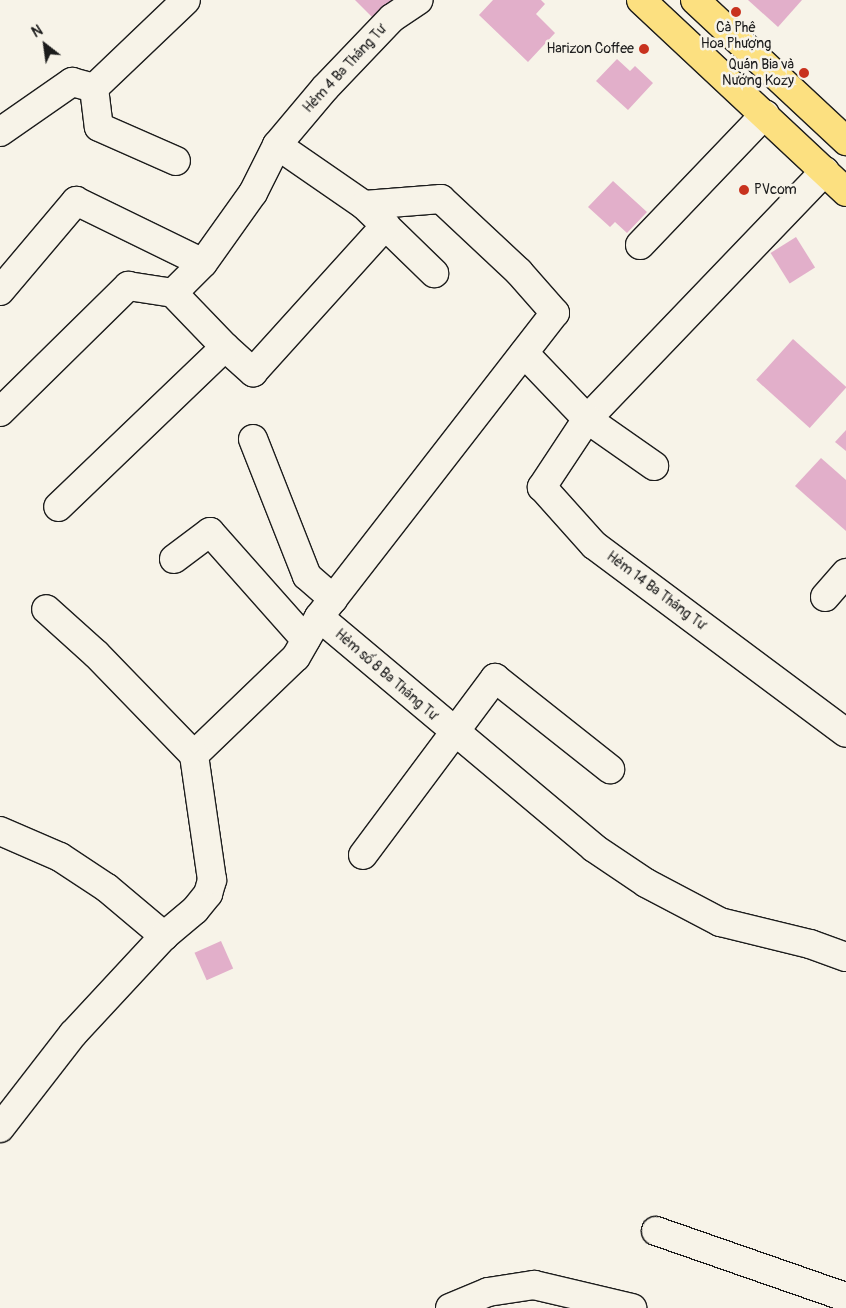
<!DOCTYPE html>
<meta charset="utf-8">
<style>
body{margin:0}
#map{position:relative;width:846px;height:1308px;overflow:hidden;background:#f7f3e8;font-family:Pangolin,sans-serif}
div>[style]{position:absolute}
.building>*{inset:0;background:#e2afca;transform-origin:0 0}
.roads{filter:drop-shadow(1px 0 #1c1c1c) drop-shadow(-1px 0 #1c1c1c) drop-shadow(0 1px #1c1c1c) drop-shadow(0 -1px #1c1c1c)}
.minor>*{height:28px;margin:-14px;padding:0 14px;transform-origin:14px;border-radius:14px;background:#f7f3e8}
.major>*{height:28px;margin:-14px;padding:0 14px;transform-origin:14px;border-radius:14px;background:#fce080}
.dots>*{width:14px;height:14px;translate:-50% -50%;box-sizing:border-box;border:2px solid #f7f3e8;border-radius:50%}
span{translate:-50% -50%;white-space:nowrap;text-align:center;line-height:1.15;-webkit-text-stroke:5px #f7f3e8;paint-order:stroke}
.poi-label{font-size:14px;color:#1c1c1c}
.right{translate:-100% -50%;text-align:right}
.left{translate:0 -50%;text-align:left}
.street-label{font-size:14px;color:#1c1c1c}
.north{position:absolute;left:20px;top:20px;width:50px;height:50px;-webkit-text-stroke:4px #f7f3e8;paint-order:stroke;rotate:330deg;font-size:14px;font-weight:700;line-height:20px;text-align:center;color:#1c1c1c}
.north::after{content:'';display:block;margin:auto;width:18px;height:22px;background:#1c1c1c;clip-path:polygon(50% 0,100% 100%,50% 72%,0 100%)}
</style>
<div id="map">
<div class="building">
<i style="clip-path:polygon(355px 0,392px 0,374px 19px)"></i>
<i style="clip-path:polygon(493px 0,541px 0,545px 4px,536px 14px,555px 33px,528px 62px,479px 15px)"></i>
<i style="clip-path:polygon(748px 0,802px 0,778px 27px)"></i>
<i style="clip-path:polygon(617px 59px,630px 71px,635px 66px,653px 83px,628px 110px,596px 81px)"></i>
<i style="clip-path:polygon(613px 181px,647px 212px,627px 233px,615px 222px,610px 227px,588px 207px)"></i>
<i style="left:796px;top:237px;width:36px;height:30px;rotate:58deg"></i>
<i style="left:793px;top:339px;width:72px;height:55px;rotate:42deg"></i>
<i style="clip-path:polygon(846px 430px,846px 451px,835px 442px)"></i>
<i style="clip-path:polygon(821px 458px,846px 480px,846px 531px,795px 486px)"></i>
<i style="left:221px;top:941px;width:30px;height:29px;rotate:66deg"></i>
</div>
<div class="roads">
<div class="minor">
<i style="left:94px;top:88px;width:39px;rotate:83deg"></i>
<i style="left:99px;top:127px;width:84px;rotate:23.8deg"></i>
<i style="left:0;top:132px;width:88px;rotate:-34.8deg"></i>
<i style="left:72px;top:82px;width:23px;rotate:15deg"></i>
<i style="left:94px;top:88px;width:127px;rotate:-43.7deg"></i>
<i style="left:277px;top:145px;width:106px;rotate:34.6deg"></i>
<i style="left:364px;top:205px;width:98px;rotate:44.2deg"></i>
<i style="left:825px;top:171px;width:344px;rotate:133.8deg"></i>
<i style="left:587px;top:419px;width:82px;rotate:123.5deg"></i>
<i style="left:542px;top:487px;width:78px;rotate:48.1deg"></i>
<i style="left:594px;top:545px;width:314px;rotate:36.7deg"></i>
<i style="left:640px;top:245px;width:181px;rotate:-46.3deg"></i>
<i style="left:0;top:291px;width:118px;rotate:-49.8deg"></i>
<i style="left:76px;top:201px;width:141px;rotate:26deg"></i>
<i style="left:173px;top:293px;width:42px;rotate:-45deg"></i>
<i style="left:203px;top:263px;width:86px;rotate:-54.5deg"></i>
<i style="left:253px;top:193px;width:54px;rotate:-63.4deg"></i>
<i style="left:277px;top:145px;width:75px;rotate:-49.9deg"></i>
<i style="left:325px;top:88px;width:97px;rotate:-46.3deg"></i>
<i style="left:392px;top:18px;width:32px;rotate:-34deg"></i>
<i style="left:225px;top:347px;width:38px;rotate:42deg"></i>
<i style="left:253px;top:372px;width:198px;rotate:-47.9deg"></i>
<i style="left:524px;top:353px;width:91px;rotate:46.3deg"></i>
<i style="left:587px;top:419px;width:82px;rotate:35deg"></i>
<i style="left:0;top:412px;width:180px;rotate:-44.5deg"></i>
<i style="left:128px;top:286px;width:46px;rotate:8.8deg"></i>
<i style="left:173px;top:293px;width:75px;rotate:46.1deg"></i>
<i style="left:225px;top:347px;width:231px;rotate:136.2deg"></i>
<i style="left:253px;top:439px;width:147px;rotate:68.5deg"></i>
<i style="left:307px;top:576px;width:35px;rotate:41deg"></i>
<i style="left:174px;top:559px;width:45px;rotate:-36.9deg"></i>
<i style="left:210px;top:532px;width:144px;rotate:48.4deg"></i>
<i style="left:825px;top:597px;width:32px;rotate:-49deg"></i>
<i style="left:319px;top:617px;width:359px;rotate:40deg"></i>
<i style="left:594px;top:848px;width:63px;rotate:33.9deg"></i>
<i style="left:646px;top:883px;width:84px;rotate:27.8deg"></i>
<i style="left:720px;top:922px;width:93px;rotate:13.7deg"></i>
<i style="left:810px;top:944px;width:38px;rotate:20deg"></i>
<i style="left:194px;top:755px;width:141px;rotate:-43.9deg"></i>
<i style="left:296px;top:657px;width:46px;rotate:-60.1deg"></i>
<i style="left:319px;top:617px;width:385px;rotate:-52.2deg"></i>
<i style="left:555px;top:313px;width:55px;rotate:-131.3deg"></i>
<i style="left:519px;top:272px;width:107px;rotate:-136.9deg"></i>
<i style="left:441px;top:199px;width:77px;rotate:175.5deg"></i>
<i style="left:0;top:831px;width:65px;rotate:23.4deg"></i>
<i style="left:60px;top:857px;width:56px;rotate:33.4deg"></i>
<i style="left:107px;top:888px;width:75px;rotate:40.1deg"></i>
<i style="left:363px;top:855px;width:221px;rotate:-53.3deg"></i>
<i style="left:495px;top:678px;width:147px;rotate:38.4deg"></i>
<i style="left:0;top:1128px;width:119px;rotate:-52.2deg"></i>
<i style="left:73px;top:1034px;width:134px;rotate:-47.1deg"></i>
<i style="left:164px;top:936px;width:40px;rotate:-40deg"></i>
<i style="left:195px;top:910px;width:21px;rotate:-51deg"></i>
<i style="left:208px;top:894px;width:15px;rotate:-74deg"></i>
<i style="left:212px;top:880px;width:126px;rotate:-98.2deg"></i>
<i style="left:194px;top:755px;width:141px;rotate:-134.1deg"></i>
<i style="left:96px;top:654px;width:67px;rotate:-138deg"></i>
<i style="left:656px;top:1231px;width:201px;rotate:19.2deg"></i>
<i style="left:450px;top:1308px;width:41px;rotate:-22.8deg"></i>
<i style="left:488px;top:1292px;width:47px;rotate:-8.7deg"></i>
<i style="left:534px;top:1285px;width:101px;rotate:13.2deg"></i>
</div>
<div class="major">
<i style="left:641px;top:0;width:281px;rotate:43.1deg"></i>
<i style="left:695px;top:0;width:207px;rotate:43deg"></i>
</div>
</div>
<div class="dots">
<i style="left:736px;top:12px;background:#c8321e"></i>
<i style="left:644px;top:49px;background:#c8321e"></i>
<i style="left:804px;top:73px;background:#c8321e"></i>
<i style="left:744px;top:190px;background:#c8321e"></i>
</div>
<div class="poi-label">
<span style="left:736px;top:36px">Cà Phê<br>Hoa Phượng</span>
<span class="right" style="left:634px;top:49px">Harizon Coffee</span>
<span class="right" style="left:794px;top:73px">Quán Bia và<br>Nướng Kozy</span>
<span class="left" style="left:754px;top:190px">PVcom</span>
</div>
<div class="street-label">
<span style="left:345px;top:69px;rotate:-47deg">Hẻm 4 Ba Tháng Tư</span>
<span style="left:656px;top:591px;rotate:37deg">Hẻm 14 Ba Tháng Tư</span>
<span style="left:386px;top:675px;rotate:41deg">Hẻm số 8 Ba Tháng Tư</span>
</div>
<div class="north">N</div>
</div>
